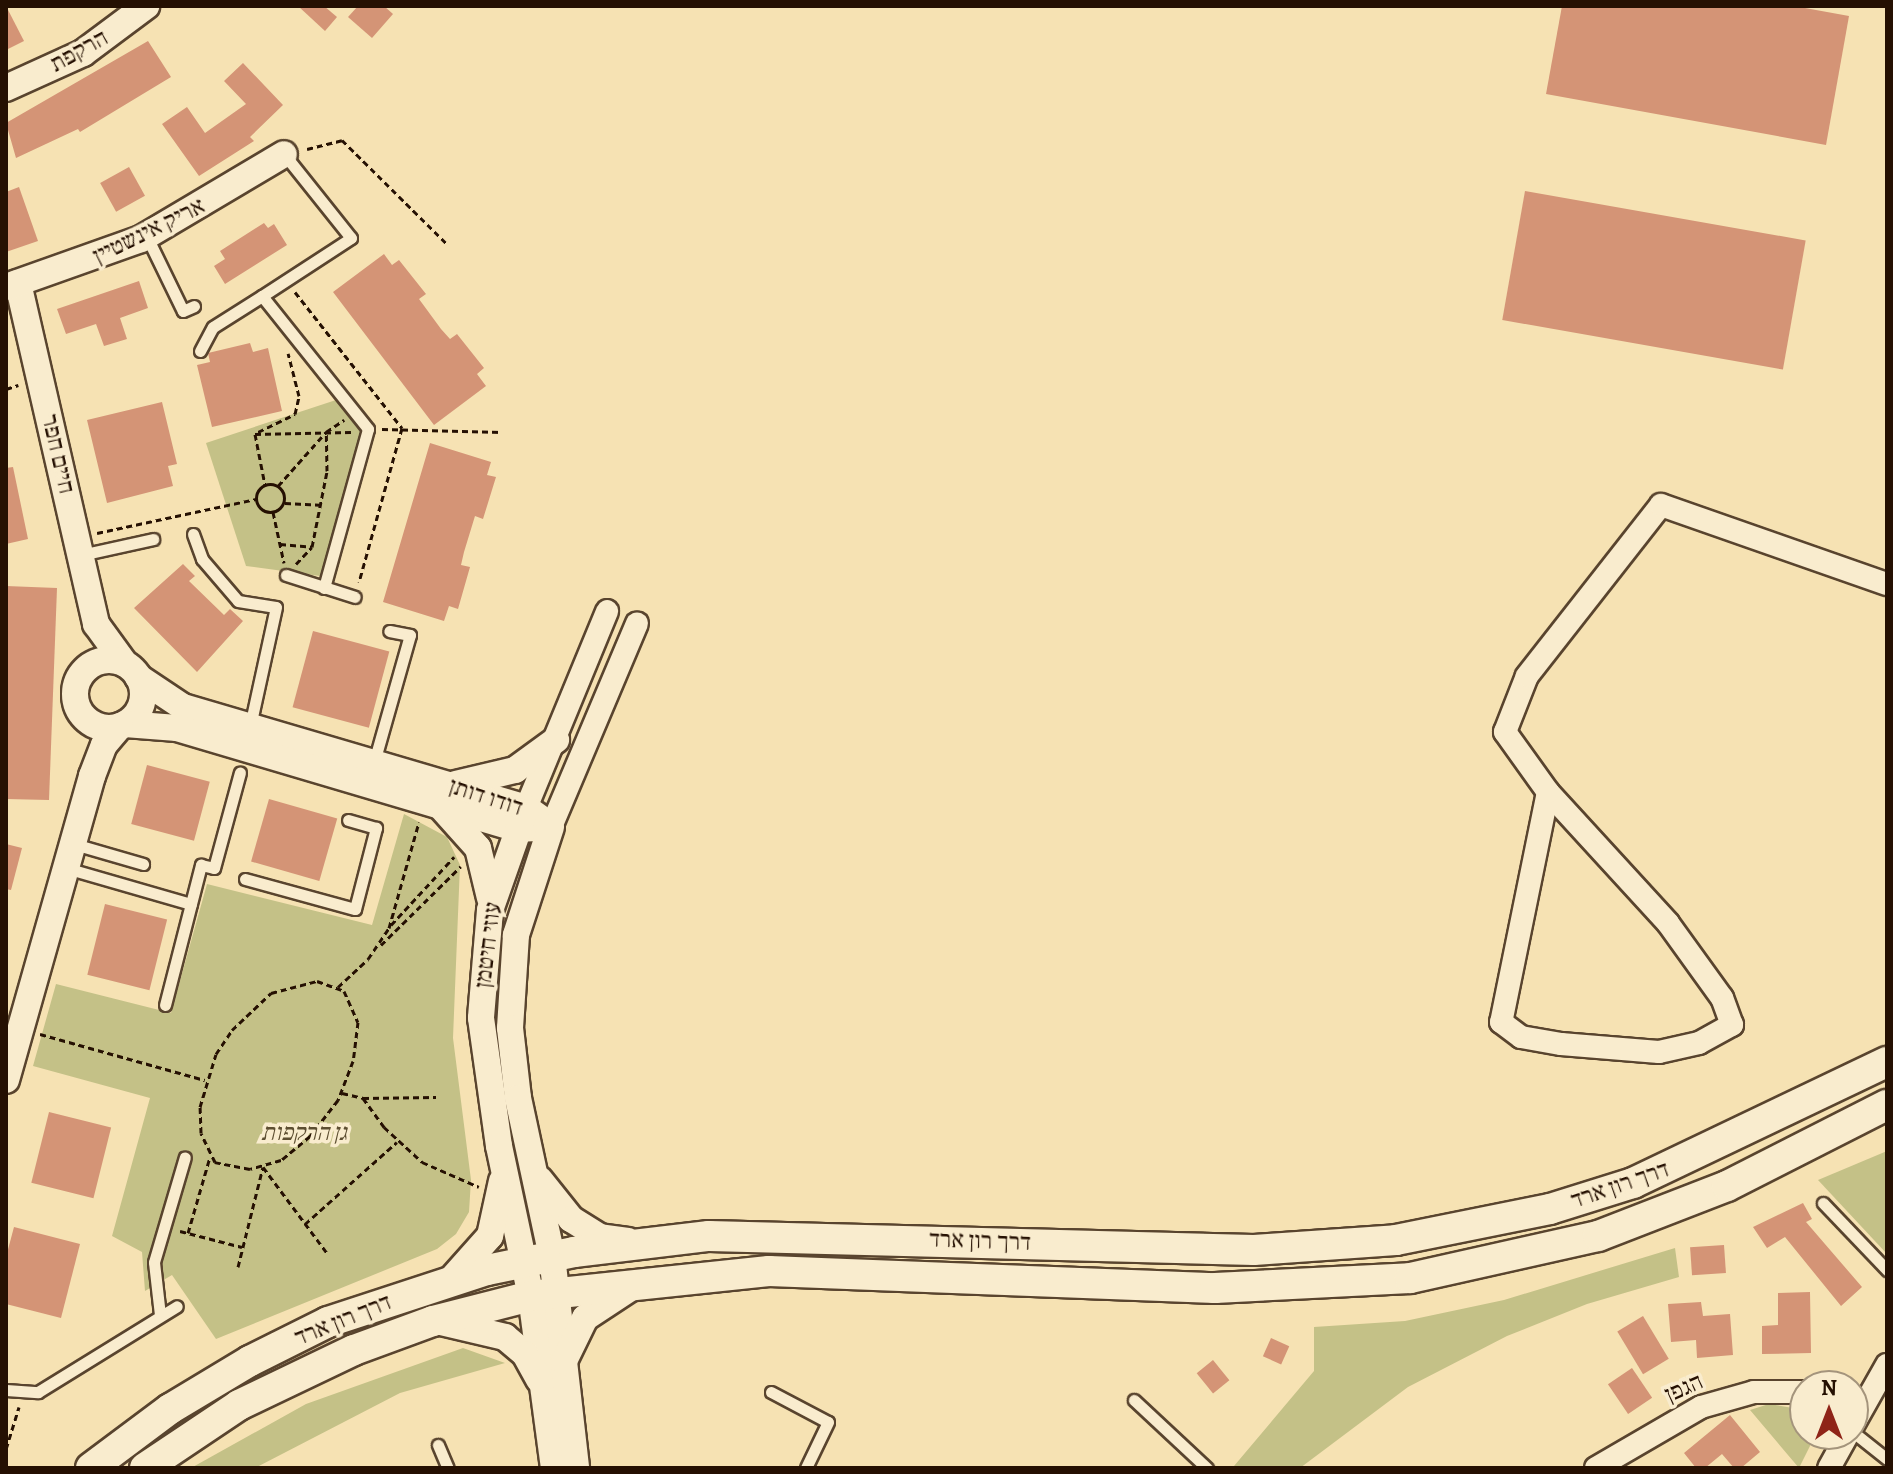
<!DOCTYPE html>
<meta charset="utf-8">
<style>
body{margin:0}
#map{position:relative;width:1893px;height:1474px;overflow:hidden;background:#f6e2b3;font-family:Alegreya,"Frank Ruhl Libre",serif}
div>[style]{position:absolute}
.green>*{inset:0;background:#c4c187}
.building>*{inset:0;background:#d49476;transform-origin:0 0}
.path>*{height:3px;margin-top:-1.5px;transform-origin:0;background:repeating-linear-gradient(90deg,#251002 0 6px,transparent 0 10px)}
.path>.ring{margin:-1.5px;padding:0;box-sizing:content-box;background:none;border:3px solid #251002;border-radius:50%}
.roads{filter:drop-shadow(2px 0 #59442e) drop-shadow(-2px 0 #59442e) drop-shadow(0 2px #59442e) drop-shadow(0 -2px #59442e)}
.service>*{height:11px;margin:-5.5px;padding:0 5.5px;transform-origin:5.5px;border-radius:5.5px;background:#f9ecce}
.minor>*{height:22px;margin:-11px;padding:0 11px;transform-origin:11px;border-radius:11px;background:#f9ecce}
.tertiary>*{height:26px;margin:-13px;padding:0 13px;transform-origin:13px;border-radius:13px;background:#f9ecce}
.tertiary>.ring{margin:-13px;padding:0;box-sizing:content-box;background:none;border:26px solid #f9ecce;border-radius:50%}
.secondary>*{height:30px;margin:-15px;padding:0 15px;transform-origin:15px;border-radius:15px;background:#f9ecce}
span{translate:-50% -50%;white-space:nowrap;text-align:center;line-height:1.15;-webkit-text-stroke:7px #f9ecce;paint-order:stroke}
.street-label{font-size:24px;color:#251002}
.park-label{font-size:24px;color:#5d4e31;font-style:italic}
.frame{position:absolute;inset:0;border:8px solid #251002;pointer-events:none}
.north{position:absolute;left:1789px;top:1370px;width:80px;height:80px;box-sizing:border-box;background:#f9ecce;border:2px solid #a4947c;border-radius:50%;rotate:0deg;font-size:22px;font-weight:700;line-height:32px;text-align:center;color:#251002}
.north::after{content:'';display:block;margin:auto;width:28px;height:36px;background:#8f2418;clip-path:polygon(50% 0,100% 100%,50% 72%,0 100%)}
</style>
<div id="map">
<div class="green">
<i style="clip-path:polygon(336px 400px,362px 433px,320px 576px,246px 566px,206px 443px)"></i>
<i style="clip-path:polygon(404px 814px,447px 837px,460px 865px,453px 1038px,471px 1180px,469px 1212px,456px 1234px,437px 1249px,216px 1339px,172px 1275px,145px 1291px,142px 1252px,112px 1236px,150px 1098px,33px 1066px,56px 984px,171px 1013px,207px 884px,372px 925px)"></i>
<i style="clip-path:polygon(1887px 1151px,1887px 1254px,1818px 1180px)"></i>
<i style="clip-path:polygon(1675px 1248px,1679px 1277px,1587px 1304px,1507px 1336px,1408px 1387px,1300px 1468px,1234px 1466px,1314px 1371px,1314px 1327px,1405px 1321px,1504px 1300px)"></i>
<i style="clip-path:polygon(463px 1348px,505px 1363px,400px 1393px,255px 1468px,191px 1468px,306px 1404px)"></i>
<i style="clip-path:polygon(1769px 1404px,1805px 1410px,1805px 1434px,1816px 1434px,1799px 1468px,1750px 1410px)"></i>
</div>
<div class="building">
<i style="clip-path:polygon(6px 6px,24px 41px,6px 50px)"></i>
<i style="clip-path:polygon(298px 6px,324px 6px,337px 17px,325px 31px)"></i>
<i style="clip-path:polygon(358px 6px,384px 6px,393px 14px,372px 38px,348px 17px)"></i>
<i style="clip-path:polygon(1562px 6px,1794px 6px,1849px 16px,1826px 145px,1546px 94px)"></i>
<i style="clip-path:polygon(148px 41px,171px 77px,80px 132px,78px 129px,16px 158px,6px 123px)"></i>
<i style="clip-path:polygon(243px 63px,283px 105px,250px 137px,254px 141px,199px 176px,162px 124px,187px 107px,205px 133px,246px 104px,224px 81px)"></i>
<i style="left:129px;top:167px;width:33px;height:33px;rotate:61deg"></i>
<i style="clip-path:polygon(19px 187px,38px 241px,6px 252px,6px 192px)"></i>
<i style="left:1525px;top:191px;width:285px;height:131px;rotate:10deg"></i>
<i style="clip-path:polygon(264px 223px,268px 228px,274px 224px,287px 245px,225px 284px,214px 266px,225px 259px,220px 251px)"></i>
<i style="clip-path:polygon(384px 254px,392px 265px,399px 260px,426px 294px,419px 299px,441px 329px,450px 339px,457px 334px,484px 368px,477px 374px,486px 386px,434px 425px,333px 292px)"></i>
<i style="clip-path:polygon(139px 281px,148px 308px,120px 318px,127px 339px,104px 346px,96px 324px,66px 334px,57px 309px)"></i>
<i style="clip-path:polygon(250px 343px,253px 352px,268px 348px,282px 411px,212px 427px,197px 365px,210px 362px,208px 353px)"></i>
<i style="clip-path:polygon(162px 402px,177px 464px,168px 466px,173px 486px,107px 503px,87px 420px)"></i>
<i style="clip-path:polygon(430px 443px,491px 462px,487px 475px,496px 477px,483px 519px,475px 516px,464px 552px,461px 565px,470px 567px,458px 609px,449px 606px,444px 621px,383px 602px)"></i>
<i style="clip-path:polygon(13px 467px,28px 539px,6px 544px,6px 468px)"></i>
<i style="clip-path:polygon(183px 564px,195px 576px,189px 581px,224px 615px,230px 609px,243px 621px,197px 672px,134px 608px)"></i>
<i style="clip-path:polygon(6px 586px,57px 588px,49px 800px,6px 799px)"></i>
<i style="left:313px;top:631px;width:79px;height:79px;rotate:15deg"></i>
<i style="left:147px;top:765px;width:65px;height:61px;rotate:15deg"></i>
<i style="left:269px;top:799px;width:71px;height:65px;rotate:16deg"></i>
<i style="clip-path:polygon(6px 844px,22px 848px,11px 890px,6px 889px)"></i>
<i style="left:105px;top:904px;width:64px;height:73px;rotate:14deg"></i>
<i style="left:49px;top:1112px;width:64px;height:73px;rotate:14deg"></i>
<i style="clip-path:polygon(1803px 1203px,1812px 1219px,1806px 1222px,1862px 1287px,1841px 1306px,1785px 1237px,1767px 1248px,1753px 1227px)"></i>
<i style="clip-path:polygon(14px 1227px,80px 1244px,61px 1318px,6px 1304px,6px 1257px)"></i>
<i style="left:1724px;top:1245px;width:28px;height:34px;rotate:86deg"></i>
<i style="clip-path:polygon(1810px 1292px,1811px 1353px,1762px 1354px,1762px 1326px,1778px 1325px,1778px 1293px)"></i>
<i style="clip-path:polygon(1701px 1302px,1703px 1316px,1730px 1314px,1733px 1355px,1697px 1358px,1696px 1340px,1671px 1342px,1668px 1304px)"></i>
<i style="left:1643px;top:1316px;width:50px;height:30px;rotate:59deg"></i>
<i style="left:1271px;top:1338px;width:20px;height:20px;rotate:24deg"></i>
<i style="left:1213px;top:1360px;width:26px;height:21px;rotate:51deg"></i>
<i style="left:1632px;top:1368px;width:36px;height:29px;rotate:56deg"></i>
<i style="clip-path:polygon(1730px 1415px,1760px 1452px,1741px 1468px,1734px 1468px,1722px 1454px,1705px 1468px,1696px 1468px,1684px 1453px)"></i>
</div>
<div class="path">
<i style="left:307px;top:149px;width:36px;rotate:-14deg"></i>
<i style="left:342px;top:140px;width:146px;rotate:44.7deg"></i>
<i style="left:295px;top:292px;width:173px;rotate:51.8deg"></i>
<i style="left:402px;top:428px;width:160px;rotate:105.6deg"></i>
<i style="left:6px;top:389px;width:13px;rotate:-18deg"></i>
<i style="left:382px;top:429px;width:120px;rotate:1.4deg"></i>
<i style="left:258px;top:432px;width:41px;rotate:-25.9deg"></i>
<i style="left:295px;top:414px;width:18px;rotate:-77deg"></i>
<i style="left:299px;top:396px;width:44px;rotate:-104.3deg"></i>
<i style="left:255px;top:434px;width:96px;rotate:-1.2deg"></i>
<i style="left:255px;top:434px;width:52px;rotate:78.9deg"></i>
<i class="ring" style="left:256px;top:484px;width:25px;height:25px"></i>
<i style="left:278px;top:486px;width:72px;rotate:-48.4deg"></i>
<i style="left:326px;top:432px;width:22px;rotate:-34deg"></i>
<i style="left:285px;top:503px;width:35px;rotate:3deg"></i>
<i style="left:273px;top:512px;width:52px;rotate:77.8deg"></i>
<i style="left:97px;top:533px;width:163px;rotate:-12.1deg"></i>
<i style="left:280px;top:544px;width:32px;rotate:5deg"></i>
<i style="left:296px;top:564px;width:23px;rotate:-47deg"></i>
<i style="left:312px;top:547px;width:77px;rotate:-78.8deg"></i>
<i style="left:327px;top:471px;width:39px;rotate:-91deg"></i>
<i style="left:391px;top:925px;width:93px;rotate:-47.2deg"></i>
<i style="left:381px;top:945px;width:112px;rotate:-44.6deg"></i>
<i style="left:317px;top:981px;width:29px;rotate:20deg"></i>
<i style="left:344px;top:991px;width:34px;rotate:66deg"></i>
<i style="left:358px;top:1022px;width:39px;rotate:97deg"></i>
<i style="left:353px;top:1061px;width:42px;rotate:111deg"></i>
<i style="left:338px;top:1100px;width:46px;rotate:127.9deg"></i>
<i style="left:310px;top:1136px;width:38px;rotate:140deg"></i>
<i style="left:281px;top:1160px;width:32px;rotate:164deg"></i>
<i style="left:250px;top:1169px;width:36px;rotate:-169deg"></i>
<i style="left:215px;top:1162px;width:32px;rotate:-116deg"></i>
<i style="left:201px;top:1133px;width:26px;rotate:-92deg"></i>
<i style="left:200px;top:1107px;width:55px;rotate:-73.2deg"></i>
<i style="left:216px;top:1054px;width:29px;rotate:-56deg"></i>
<i style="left:232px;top:1030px;width:54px;rotate:-43.5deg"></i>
<i style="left:271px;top:993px;width:48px;rotate:-14.6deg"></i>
<i style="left:338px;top:987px;width:41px;rotate:-43deg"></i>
<i style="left:368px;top:959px;width:37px;rotate:-56deg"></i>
<i style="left:389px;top:928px;width:110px;rotate:-74.2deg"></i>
<i style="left:40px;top:1034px;width:171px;rotate:15.6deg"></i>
<i style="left:342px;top:1093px;width:22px;rotate:13deg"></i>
<i style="left:363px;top:1098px;width:36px;rotate:54deg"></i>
<i style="left:384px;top:1127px;width:52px;rotate:42.6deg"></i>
<i style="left:422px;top:1162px;width:62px;rotate:23.7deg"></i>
<i style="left:363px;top:1098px;width:73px;rotate:-0.8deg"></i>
<i style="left:263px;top:1167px;width:107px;rotate:53.3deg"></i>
<i style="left:305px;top:1224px;width:123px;rotate:-41.7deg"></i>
<i style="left:180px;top:1231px;width:64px;rotate:14.5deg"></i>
<i style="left:188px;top:1233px;width:79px;rotate:-73.9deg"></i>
<i style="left:238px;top:1267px;width:103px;rotate:-76deg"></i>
<i style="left:6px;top:1449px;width:44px;rotate:-72.8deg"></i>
</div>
<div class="roads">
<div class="service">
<i style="left:284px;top:154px;width:107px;rotate:51.4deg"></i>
<i style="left:351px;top:238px;width:106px;rotate:146.9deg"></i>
<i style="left:262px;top:296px;width:170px;rotate:51.4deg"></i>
<i style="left:368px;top:429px;width:165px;rotate:105.5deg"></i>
<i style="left:147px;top:237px;width:82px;rotate:64.1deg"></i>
<i style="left:183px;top:311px;width:12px;rotate:-24deg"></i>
<i style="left:200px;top:351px;width:27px;rotate:-62deg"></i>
<i style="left:213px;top:327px;width:58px;rotate:-32.3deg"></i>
<i style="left:193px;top:534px;width:27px;rotate:70deg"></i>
<i style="left:202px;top:559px;width:55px;rotate:49.4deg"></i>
<i style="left:238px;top:601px;width:38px;rotate:9deg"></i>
<i style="left:276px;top:607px;width:122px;rotate:102.3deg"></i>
<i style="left:81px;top:555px;width:74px;rotate:-12.5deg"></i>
<i style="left:286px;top:575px;width:72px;rotate:17.7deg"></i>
<i style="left:374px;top:762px;width:132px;rotate:-74.2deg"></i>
<i style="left:410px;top:635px;width:21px;rotate:-169deg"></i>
<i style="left:74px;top:844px;width:72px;rotate:16.2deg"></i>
<i style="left:66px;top:868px;width:130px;rotate:16.1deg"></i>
<i style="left:245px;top:879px;width:114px;rotate:15.3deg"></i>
<i style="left:355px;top:909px;width:84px;rotate:-75.5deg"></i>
<i style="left:376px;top:828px;width:29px;rotate:-164deg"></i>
<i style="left:165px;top:1005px;width:145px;rotate:-75.6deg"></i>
<i style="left:201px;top:865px;width:13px;rotate:13deg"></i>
<i style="left:214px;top:868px;width:99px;rotate:-74.8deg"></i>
<i style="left:1823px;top:1203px;width:93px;rotate:46.3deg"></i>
<i style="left:160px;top:1315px;width:53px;rotate:-96.5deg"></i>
<i style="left:154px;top:1262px;width:109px;rotate:-73.6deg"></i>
<i style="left:6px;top:1390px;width:32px;rotate:4deg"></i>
<i style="left:38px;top:1392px;width:163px;rotate:-31.7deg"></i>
<i style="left:771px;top:1392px;width:64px;rotate:27.8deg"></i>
<i style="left:828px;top:1422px;width:51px;rotate:115.6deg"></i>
<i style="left:1134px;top:1400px;width:100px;rotate:43deg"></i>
<i style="left:1853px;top:1432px;width:43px;rotate:38.5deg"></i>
<i style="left:438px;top:1445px;width:25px;rotate:67deg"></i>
</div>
<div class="minor">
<i style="left:1548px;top:792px;width:235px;rotate:101.5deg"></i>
<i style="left:1501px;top:1022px;width:25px;rotate:37deg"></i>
<i style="left:1521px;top:1037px;width:41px;rotate:9.9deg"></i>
<i style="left:1561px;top:1044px;width:98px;rotate:4.7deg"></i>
<i style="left:1659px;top:1052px;width:41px;rotate:-12.7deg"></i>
<i style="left:1699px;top:1043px;width:38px;rotate:-29deg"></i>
<i style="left:1732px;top:1025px;width:29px;rotate:-110deg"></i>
<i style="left:1722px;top:998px;width:92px;rotate:-125.8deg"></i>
<i style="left:1668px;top:923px;width:178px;rotate:-132.5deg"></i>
<i style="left:1548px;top:792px;width:74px;rotate:-125.6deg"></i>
<i style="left:1505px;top:732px;width:60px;rotate:-68.6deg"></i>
<i style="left:1527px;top:676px;width:217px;rotate:-51.9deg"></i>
<i style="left:1661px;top:505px;width:239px;rotate:19.3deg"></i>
<i style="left:526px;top:808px;width:213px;rotate:-67.6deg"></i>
<i style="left:551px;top:827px;width:221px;rotate:-67.1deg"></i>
<i style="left:1853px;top:1425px;width:69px;rotate:-60.5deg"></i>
<i style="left:1596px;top:1468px;width:121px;rotate:-30.2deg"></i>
<i style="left:1701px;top:1407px;width:55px;rotate:-15.8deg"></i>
<i style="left:1754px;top:1392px;width:51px"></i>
<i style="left:1829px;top:1468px;width:39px;rotate:-61deg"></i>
</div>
<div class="tertiary">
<i style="left:6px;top:88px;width:85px;rotate:-24.4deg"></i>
<i style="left:83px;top:53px;width:79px;rotate:-36.7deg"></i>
<i style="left:18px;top:283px;width:350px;rotate:77.1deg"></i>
<i style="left:96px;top:624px;width:49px;rotate:54.1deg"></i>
<i style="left:6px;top:287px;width:143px;rotate:-19.6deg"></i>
<i style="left:141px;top:239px;width:166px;rotate:-30.7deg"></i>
<i class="ring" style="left:75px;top:660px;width:42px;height:42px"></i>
<i style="left:138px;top:677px;width:54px;rotate:33.7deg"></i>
<i style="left:183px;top:707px;width:358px;rotate:16.4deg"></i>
<i style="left:526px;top:808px;width:16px;rotate:35deg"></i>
<i style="left:125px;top:724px;width:52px;rotate:4.4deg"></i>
<i style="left:177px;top:728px;width:356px;rotate:16.5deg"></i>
<i style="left:518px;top:829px;width:18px;rotate:-3deg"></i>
<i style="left:456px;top:784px;width:61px;rotate:-13.3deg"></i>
<i style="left:515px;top:770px;width:51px;rotate:-36.2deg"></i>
<i style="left:526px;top:808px;width:108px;rotate:109.4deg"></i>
<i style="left:490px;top:910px;width:108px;rotate:94.8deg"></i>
<i style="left:481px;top:1018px;width:129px;rotate:82deg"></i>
<i style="left:499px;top:1146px;width:153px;rotate:78deg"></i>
<i style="left:531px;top:1296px;width:174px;rotate:82.4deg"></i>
<i style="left:443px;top:809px;width:52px;rotate:48.1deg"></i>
<i style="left:478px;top:848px;width:51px;rotate:76.5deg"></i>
<i style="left:551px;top:827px;width:114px;rotate:108deg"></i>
<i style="left:516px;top:935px;width:93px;rotate:93.7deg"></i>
<i style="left:510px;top:1028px;width:70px;rotate:83.5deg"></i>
<i style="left:518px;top:1098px;width:162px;rotate:77.9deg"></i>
<i style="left:552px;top:1256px;width:213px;rotate:83.5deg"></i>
<i style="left:6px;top:1080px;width:316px;rotate:-74.2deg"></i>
<i style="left:92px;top:776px;width:33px;rotate:-69deg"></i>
<i style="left:104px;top:745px;width:25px;rotate:-50deg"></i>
<i style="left:540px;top:1180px;width:50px;rotate:51.5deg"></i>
<i style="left:571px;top:1219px;width:34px;rotate:32deg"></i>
<i style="left:600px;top:1237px;width:28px;rotate:8deg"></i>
<i style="left:450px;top:1281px;width:60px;rotate:-48.4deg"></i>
<i style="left:490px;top:1236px;width:56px;rotate:-77.7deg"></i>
<i style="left:437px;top:1321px;width:70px;rotate:13.2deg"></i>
<i style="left:505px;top:1337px;width:26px;rotate:40deg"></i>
<i style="left:525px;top:1354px;width:29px;rotate:61deg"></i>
<i style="left:564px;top:1361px;width:48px;rotate:-64deg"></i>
<i style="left:585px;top:1318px;width:60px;rotate:-33.4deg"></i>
</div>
<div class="secondary">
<i style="left:91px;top:1468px;width:99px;rotate:-36.8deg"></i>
<i style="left:170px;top:1409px;width:93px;rotate:-31deg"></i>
<i style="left:250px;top:1361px;width:87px;rotate:-26.6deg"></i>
<i style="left:328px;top:1322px;width:167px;rotate:-18.1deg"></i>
<i style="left:487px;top:1270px;width:89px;rotate:-11.7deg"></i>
<i style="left:574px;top:1252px;width:136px;rotate:-6.8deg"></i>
<i style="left:709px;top:1236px;width:545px;rotate:1.47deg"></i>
<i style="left:1254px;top:1250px;width:142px;rotate:-4deg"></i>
<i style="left:1396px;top:1240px;width:157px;rotate:-11.4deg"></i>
<i style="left:1550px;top:1209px;width:87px;rotate:-17.4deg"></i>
<i style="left:1633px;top:1183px;width:281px;rotate:-25.5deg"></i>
<i style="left:145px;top:1468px;width:113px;rotate:-33.8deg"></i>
<i style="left:239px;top:1405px;width:127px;rotate:-25.6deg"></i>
<i style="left:354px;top:1350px;width:84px;rotate:-20.2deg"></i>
<i style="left:433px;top:1321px;width:101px;rotate:-14.3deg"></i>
<i style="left:531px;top:1296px;width:239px;rotate:-6deg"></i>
<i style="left:769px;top:1271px;width:446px;rotate:2.2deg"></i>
<i style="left:1215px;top:1288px;width:195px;rotate:-2.9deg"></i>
<i style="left:1410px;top:1278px;width:193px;rotate:-12.6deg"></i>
<i style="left:1598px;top:1236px;width:138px;rotate:-21.2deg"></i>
<i style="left:1727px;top:1186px;width:179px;rotate:-26.9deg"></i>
</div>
</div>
<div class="street-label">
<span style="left:79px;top:51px;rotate:-29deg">הרקפת</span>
<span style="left:149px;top:231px;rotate:-26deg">אריק אינשטיין</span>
<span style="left:58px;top:454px;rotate:77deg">חיים חפר</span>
<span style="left:486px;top:797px;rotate:18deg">דודו דותן</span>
<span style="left:488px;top:945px;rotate:-83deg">עוזי חיטמן</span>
<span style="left:1620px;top:1185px;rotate:-19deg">דרך רון ארד</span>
<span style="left:980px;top:1241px;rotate:2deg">דרך רון ארד</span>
<span style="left:343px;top:1320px;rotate:-22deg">דרך רון ארד</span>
<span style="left:1684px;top:1388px;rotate:-24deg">הגפן</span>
</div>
<div class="park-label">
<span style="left:304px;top:1133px">גן הרקפות</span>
</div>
<div class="frame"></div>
<div class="north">N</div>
</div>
